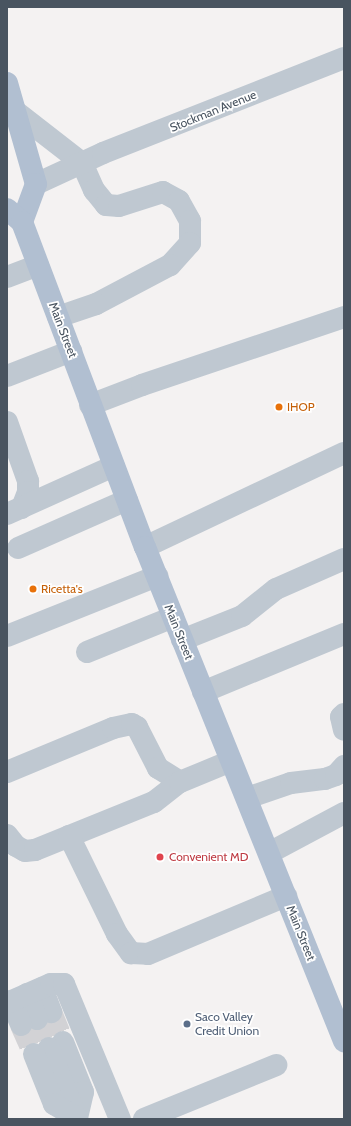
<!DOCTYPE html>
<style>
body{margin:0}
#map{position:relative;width:351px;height:1126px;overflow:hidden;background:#f4f2f2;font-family:Cabin,sans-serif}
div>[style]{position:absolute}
.minor-tunnel>*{height:22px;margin-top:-11px;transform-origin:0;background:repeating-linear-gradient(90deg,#d2d2d5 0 22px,transparent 0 33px)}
.minor>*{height:22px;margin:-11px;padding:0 11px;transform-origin:11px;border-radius:11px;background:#bfc8d1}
.major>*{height:22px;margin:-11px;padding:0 11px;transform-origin:11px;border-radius:11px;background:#b1bfd1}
.dots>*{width:11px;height:11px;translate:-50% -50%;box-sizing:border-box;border:2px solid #fff;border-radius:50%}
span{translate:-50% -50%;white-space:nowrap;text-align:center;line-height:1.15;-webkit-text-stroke:3.5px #fff;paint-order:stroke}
.street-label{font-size:12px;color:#495460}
.food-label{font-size:12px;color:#c56008}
.left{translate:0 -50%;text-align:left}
.health-label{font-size:12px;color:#be3a42}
.service-label{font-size:12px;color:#4e5e75}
.frame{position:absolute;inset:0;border:8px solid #495460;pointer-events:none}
</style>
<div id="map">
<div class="minor-tunnel">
<i style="left:51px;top:1012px;width:32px;rotate:68deg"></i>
<i style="left:37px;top:1019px;width:31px;rotate:68deg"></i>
<i style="left:21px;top:1025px;width:32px;rotate:66deg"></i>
</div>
<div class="minor">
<i style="left:15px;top:111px;width:85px;rotate:37.8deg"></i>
<i style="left:82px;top:163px;width:30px;rotate:66deg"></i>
<i style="left:94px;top:190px;width:19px;rotate:51deg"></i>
<i style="left:106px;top:205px;width:13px;rotate:4deg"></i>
<i style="left:119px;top:206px;width:46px;rotate:-17.7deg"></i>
<i style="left:163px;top:192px;width:18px;rotate:29deg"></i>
<i style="left:179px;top:201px;width:23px;rotate:61deg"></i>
<i style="left:190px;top:221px;width:22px;rotate:90deg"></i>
<i style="left:190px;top:243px;width:30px;rotate:132deg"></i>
<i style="left:170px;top:265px;width:84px;rotate:152.2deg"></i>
<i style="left:96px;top:304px;width:40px;rotate:161.1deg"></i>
<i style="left:36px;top:184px;width:74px;rotate:-24.8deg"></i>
<i style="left:103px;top:153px;width:259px;rotate:-21.5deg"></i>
<i style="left:7px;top:277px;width:33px;rotate:-21deg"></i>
<i style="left:7px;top:376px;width:69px;rotate:-21.3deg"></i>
<i style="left:90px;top:405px;width:56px;rotate:-21deg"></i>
<i style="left:142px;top:385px;width:213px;rotate:-18.6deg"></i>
<i style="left:7px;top:422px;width:63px;rotate:70.4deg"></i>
<i style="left:28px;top:481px;width:11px;rotate:90deg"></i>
<i style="left:28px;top:492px;width:17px;rotate:111deg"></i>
<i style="left:7px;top:514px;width:117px;rotate:-24.2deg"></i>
<i style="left:145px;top:547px;width:220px;rotate:-25.3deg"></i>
<i style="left:18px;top:548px;width:119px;rotate:-23.8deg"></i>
<i style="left:7px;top:636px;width:162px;rotate:-21.8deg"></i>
<i style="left:182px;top:640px;width:65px;rotate:-21.8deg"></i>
<i style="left:242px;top:616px;width:43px;rotate:-38.5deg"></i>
<i style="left:276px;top:589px;width:74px;rotate:-23.8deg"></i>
<i style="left:87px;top:652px;width:93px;rotate:-22.1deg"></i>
<i style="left:203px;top:692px;width:152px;rotate:-22.4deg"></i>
<i style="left:344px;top:714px;width:4px;rotate:135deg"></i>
<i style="left:341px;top:717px;width:13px;rotate:77deg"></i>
<i style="left:7px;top:772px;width:115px;rotate:-22.5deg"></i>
<i style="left:113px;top:728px;width:19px;rotate:-12deg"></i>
<i style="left:132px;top:724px;width:6px;rotate:31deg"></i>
<i style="left:137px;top:727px;width:46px;rotate:62.9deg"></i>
<i style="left:158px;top:768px;width:26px;rotate:32deg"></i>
<i style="left:247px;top:798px;width:46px;rotate:-18.8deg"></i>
<i style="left:291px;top:783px;width:34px;rotate:-7deg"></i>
<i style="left:325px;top:779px;width:12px;rotate:-20deg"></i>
<i style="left:336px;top:775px;width:12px;rotate:-48deg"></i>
<i style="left:7px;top:835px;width:14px;rotate:51deg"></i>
<i style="left:16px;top:846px;width:10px;rotate:29deg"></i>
<i style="left:25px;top:851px;width:10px;rotate:-6deg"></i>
<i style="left:35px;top:850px;width:128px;rotate:-22deg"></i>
<i style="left:154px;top:802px;width:33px;rotate:-38deg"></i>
<i style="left:180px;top:782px;width:55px;rotate:-22.4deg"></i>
<i style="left:69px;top:836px;width:109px;rotate:63.9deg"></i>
<i style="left:117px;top:934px;width:24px;rotate:54deg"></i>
<i style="left:131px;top:953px;width:17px;rotate:3deg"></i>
<i style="left:148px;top:954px;width:150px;rotate:-22.8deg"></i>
<i style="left:269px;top:853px;width:85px;rotate:-28.1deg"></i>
<i style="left:42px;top:988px;width:26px;rotate:69deg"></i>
<i style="left:27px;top:994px;width:27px;rotate:68deg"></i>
<i style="left:11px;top:1001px;width:26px;rotate:67deg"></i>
<i style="left:7px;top:1003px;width:48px;rotate:-23.4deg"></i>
<i style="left:51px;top:984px;width:13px"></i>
<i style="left:64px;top:984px;width:146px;rotate:67.5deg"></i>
<i style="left:63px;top:1042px;width:54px;rotate:68.2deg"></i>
<i style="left:83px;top:1092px;width:27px;rotate:103deg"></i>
<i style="left:49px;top:1048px;width:76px;rotate:68.5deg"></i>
<i style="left:34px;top:1054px;width:54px;rotate:68.2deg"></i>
<i style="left:54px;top:1104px;width:27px;rotate:31deg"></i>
<i style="left:144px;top:1119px;width:143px;rotate:-22.2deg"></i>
</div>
<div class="major">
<i style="left:7px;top:83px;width:105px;rotate:74deg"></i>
<i style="left:36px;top:184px;width:40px;rotate:110.2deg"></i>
<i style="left:7px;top:209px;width:20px;rotate:41deg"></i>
<i style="left:22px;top:222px;width:347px;rotate:69.3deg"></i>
<i style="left:145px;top:547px;width:533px;rotate:68.06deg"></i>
</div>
<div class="dots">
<i style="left:279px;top:407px;background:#e8710a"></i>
<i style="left:33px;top:589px;background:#e8710a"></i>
<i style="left:160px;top:857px;background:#e0444e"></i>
<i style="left:187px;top:1024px;background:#5c6f8a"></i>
</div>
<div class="street-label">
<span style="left:213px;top:111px;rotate:-22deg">Stockman Avenue</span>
<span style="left:63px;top:330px;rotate:69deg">Main Street</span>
<span style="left:179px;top:632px;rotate:68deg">Main Street</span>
<span style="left:301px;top:933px;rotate:68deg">Main Street</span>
</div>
<div class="food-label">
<span class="left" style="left:287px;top:407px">IHOP</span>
<span class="left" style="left:41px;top:589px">Ricetta's</span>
</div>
<div class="health-label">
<span class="left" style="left:169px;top:857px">Convenient MD</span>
</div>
<div class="service-label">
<span class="left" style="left:195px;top:1024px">Saco Valley<br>Credit Union</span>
</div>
<div class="frame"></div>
</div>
